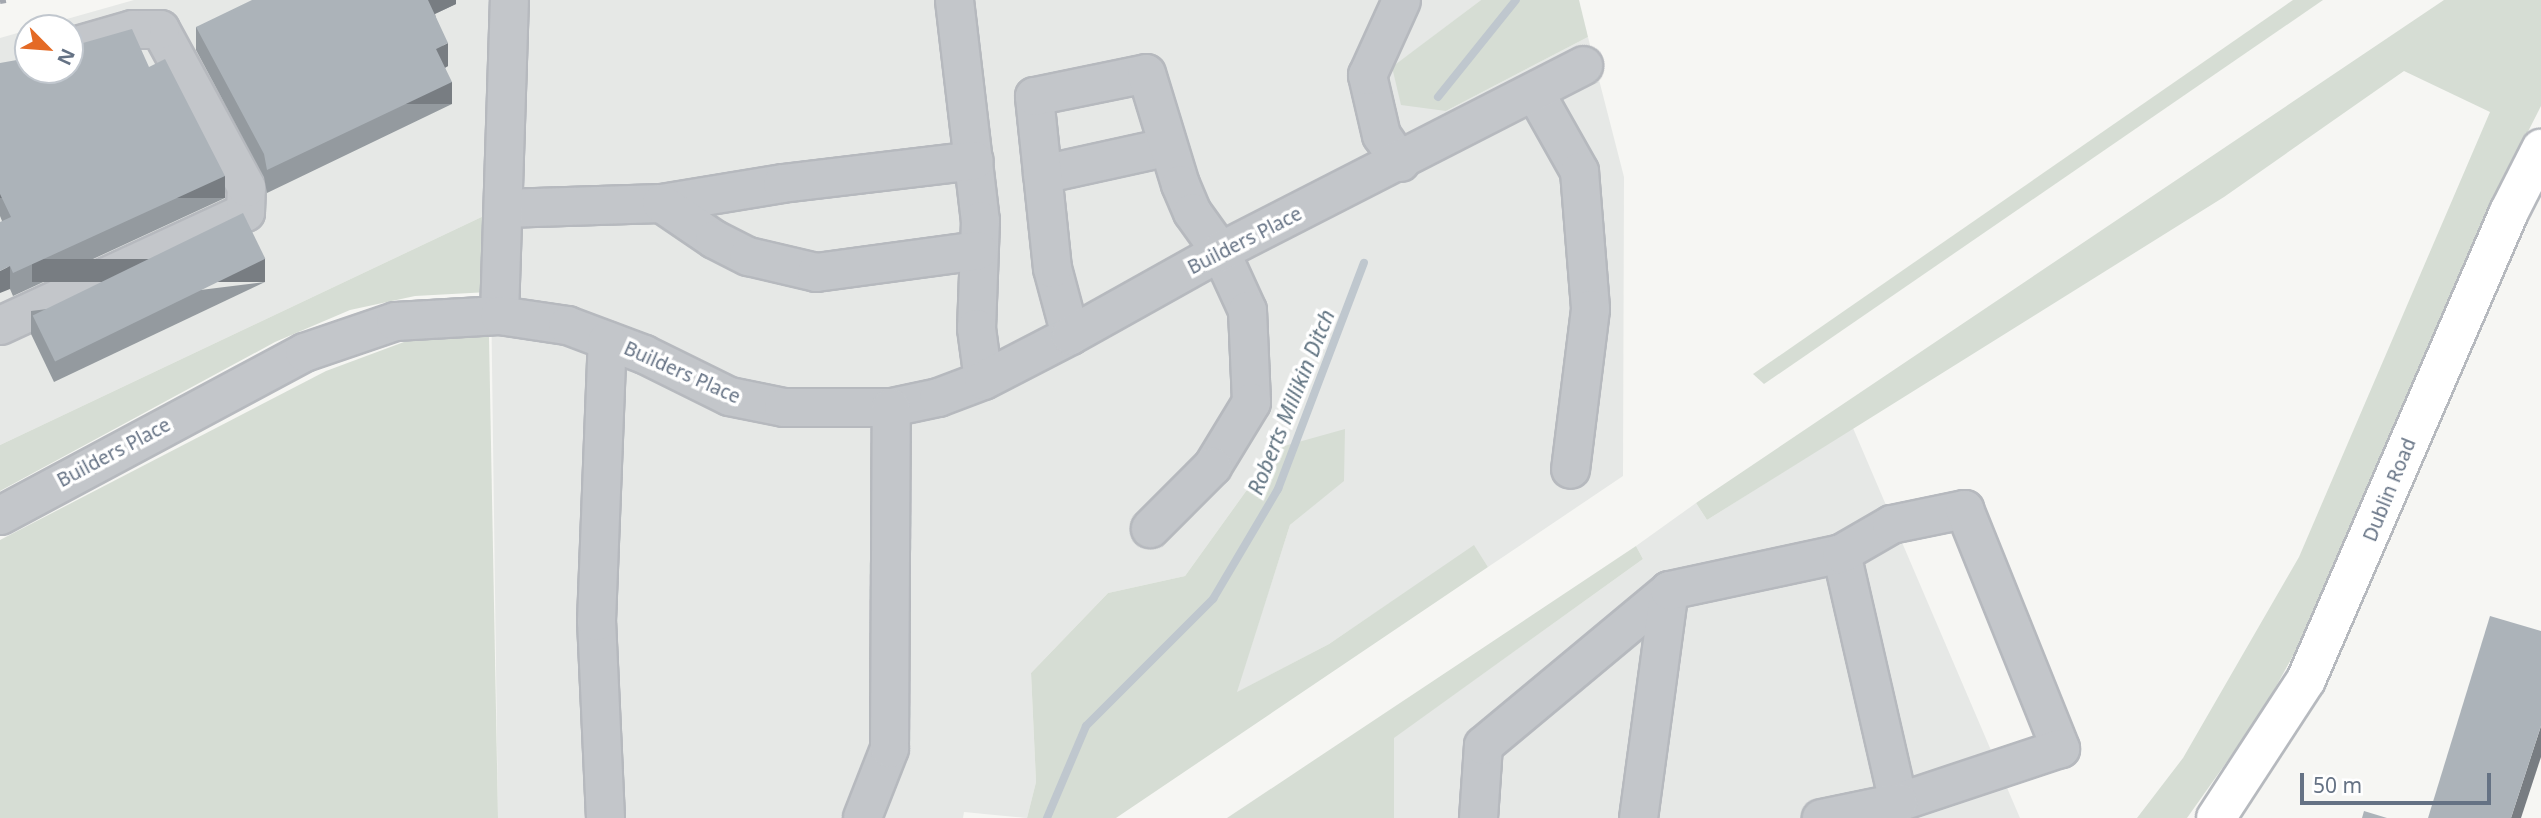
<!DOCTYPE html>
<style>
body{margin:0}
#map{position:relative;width:2541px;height:818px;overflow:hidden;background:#f6f6f3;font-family:"Noto Sans",sans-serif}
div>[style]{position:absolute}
.built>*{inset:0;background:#e6e8e6}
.green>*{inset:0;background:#d6ddd4}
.stream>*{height:8px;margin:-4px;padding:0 4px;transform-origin:4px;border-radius:4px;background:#bfc7ce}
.roads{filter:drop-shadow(2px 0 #b6b9be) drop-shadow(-2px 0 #b6b9be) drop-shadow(0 2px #b6b9be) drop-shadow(0 -2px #b6b9be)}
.minor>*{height:37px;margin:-18.5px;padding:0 18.5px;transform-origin:18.5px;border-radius:18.5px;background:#c3c6ca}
.major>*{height:38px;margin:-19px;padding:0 19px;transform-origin:19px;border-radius:19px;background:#fff}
.rail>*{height:5px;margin-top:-2.5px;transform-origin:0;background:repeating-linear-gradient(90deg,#a4a8af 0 10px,transparent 0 15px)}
.wall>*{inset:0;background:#949a9f}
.shaded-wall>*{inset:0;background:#787d82;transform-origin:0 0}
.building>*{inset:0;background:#acb3b9;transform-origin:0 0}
span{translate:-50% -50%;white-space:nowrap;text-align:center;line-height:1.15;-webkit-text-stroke:7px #fff;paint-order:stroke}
.street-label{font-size:19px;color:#657284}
.water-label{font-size:21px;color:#607381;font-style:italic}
.north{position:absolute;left:14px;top:14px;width:70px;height:70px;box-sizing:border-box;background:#fff;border:2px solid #c1c7ce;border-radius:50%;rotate:115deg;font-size:19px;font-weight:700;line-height:28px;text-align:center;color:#657284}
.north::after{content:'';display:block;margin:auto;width:24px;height:32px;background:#e46a25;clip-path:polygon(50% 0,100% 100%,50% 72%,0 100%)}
.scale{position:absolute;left:2300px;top:773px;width:191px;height:32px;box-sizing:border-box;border:4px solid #657284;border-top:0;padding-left:9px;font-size:21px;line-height:24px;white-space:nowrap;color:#657284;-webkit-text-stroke:5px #fff;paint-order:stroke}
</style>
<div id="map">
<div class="built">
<i style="clip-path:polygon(134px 0,1481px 0,1393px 67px,1446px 111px,1588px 37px,1624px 177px,1623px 476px,1488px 567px,1474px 546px,1329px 644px,1236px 693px,1290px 525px,1344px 480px,1277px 448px,1185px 576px,1108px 593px,1031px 673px,1036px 782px,1027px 818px,964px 812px,963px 818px,498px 818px,490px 213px,0 445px,0 38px,28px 30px,28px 70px,70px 70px,70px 28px,35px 28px)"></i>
<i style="clip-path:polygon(1853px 428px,2020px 818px,1394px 818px,1393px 738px,1643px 559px,1636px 546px,1696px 503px,1707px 520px)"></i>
</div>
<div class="green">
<i style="clip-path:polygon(1481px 0,1579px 0,1588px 37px,1446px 111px,1401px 105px,1392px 67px)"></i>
<i style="clip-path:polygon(2293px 0,2323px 0,1764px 384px,1753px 374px)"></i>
<i style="clip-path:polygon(2444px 0,2541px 0,2541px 106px,2498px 191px,2321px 605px,2262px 712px,2187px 818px,2137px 818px,2183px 758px,2299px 557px,2490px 112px,2404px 71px,2224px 197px,1707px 520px,1696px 503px)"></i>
<i style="clip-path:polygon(490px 213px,489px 292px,415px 296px,350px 310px,275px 342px,0 491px,0 445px)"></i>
<i style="clip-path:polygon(489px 336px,498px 818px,0 818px,0 540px,326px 371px,412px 339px)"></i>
<i style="clip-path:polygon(1345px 429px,1344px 481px,1290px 525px,1237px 692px,1329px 644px,1474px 545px,1488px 567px,1116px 818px,1027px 818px,1036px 782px,1031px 673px,1108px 593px,1185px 576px,1277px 448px)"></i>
<i style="clip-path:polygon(1636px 546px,1643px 559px,1394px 738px,1394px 818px,1227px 818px)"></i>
</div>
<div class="stream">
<i style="left:1438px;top:97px;width:124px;rotate:-51.2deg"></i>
<i style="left:1047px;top:818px;width:100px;rotate:-67deg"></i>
<i style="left:1086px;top:726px;width:180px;rotate:-45deg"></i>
<i style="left:1213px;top:599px;width:128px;rotate:-59.4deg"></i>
<i style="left:1278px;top:489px;width:242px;rotate:-69.2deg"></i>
</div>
<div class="roads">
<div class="minor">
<i style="left:954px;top:0;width:222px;rotate:83.3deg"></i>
<i style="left:980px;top:220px;width:108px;rotate:92.1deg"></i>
<i style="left:976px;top:328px;width:52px;rotate:82.3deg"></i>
<i style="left:1534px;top:91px;width:92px;rotate:60.6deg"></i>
<i style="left:1579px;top:171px;width:138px;rotate:85.4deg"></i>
<i style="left:1590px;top:309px;width:161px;rotate:97.1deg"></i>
<i style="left:1400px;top:162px;width:33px;rotate:-125deg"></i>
<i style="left:1381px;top:135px;width:62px;rotate:-103.1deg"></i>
<i style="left:1367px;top:75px;width:82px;rotate:-65.6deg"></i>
<i style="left:1042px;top:174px;width:126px;rotate:-12.4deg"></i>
<i style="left:661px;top:203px;width:123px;rotate:-9.4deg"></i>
<i style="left:782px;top:183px;width:193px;rotate:-6.8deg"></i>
<i style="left:503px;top:208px;width:158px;rotate:-1.8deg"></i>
<i style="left:661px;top:203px;width:64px;rotate:34.2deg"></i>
<i style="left:714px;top:239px;width:38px;rotate:27deg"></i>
<i style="left:748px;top:256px;width:70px;rotate:13.2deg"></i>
<i style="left:816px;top:272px;width:163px;rotate:-7.7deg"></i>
<i style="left:499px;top:315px;width:315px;rotate:-88.2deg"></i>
<i style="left:0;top:325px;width:270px;rotate:-24.8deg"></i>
<i style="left:245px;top:212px;width:25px;rotate:-88deg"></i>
<i style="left:246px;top:187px;width:180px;rotate:-118.6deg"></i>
<i style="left:160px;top:29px;width:28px;rotate:180deg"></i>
<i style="left:132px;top:29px;width:65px;rotate:163.8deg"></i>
<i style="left:1070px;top:335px;width:69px;rotate:-105deg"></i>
<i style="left:1052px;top:268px;width:173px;rotate:-96deg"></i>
<i style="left:1034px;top:96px;width:114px;rotate:-11.6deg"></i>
<i style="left:1146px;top:73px;width:116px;rotate:73deg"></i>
<i style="left:1180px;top:184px;width:30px;rotate:67deg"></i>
<i style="left:1192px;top:212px;width:48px;rotate:54.3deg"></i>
<i style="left:1220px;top:251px;width:65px;rotate:65.4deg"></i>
<i style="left:1247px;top:310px;width:92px;rotate:87.5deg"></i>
<i style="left:1251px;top:402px;width:75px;rotate:121.4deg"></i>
<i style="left:1212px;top:466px;width:88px;rotate:135deg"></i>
<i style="left:0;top:515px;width:345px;rotate:-28.2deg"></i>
<i style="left:304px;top:352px;width:96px;rotate:-18.8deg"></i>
<i style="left:395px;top:321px;width:104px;rotate:-3.3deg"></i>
<i style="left:499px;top:315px;width:69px;rotate:8.4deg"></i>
<i style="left:567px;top:325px;width:82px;rotate:20.6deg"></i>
<i style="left:644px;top:354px;width:95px;rotate:26.3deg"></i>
<i style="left:729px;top:396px;width:55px;rotate:11.5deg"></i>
<i style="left:783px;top:407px;width:108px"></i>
<i style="left:891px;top:407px;width:48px;rotate:-12deg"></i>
<i style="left:938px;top:397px;width:48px;rotate:-20.7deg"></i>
<i style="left:983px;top:380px;width:98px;rotate:-27.3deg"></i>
<i style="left:1070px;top:335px;width:172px;rotate:-29.2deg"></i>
<i style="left:1220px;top:251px;width:408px;rotate:-27.1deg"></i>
<i style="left:1841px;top:553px;width:255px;rotate:77.1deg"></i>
<i style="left:862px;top:817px;width:74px;rotate:-68.6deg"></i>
<i style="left:889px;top:748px;width:341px;rotate:-89.7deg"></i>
<i style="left:605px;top:818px;width:197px;rotate:-92.6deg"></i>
<i style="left:596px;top:621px;width:281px;rotate:-87.8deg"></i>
<i style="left:1478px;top:818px;width:73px;rotate:-86.1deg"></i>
<i style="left:1483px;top:745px;width:242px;rotate:-39.8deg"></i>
<i style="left:1638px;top:818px;width:230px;rotate:-82.3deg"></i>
<i style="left:1669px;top:590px;width:176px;rotate:-12.1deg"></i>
<i style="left:1841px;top:553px;width:58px;rotate:-30.1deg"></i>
<i style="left:1891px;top:524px;width:75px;rotate:-11.6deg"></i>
<i style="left:1964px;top:509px;width:258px;rotate:68.1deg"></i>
<i style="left:2060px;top:748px;width:171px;rotate:161.6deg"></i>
<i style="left:1898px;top:802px;width:79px;rotate:168.3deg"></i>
</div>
<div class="major">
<i style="left:2216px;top:818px;width:165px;rotate:-56.9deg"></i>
<i style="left:2306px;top:680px;width:510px;rotate:-66.55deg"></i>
<i style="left:2509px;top:212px;width:71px;rotate:-63.1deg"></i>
</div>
</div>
<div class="rail">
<i style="left:0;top:1px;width:6px;rotate:-9deg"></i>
</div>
<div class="wall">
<i style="clip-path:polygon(456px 0,456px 4px,435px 14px,448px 66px,445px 68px,452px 104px,267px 193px,264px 177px,196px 50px,196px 27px)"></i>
<i style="clip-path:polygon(0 63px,149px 67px,225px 198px,13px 296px,10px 289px,2px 221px,0 216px)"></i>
<i style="clip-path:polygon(265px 282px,54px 382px,31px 334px,31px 311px)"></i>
</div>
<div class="shaded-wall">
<i style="clip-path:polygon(426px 0,456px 0,456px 4px,426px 18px)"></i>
<i style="clip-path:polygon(448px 43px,448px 66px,436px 72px,436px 49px)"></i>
<i style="left:452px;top:82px;width:22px;height:205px;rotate:90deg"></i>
<i style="left:225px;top:176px;width:22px;height:233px;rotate:90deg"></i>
<i style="left:265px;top:259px;width:23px;height:233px;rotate:90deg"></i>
<i style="clip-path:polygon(10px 266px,10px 289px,0 293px,0 271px)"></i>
<i style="clip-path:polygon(2541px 726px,2541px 757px,2521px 818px,2511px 818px)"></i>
</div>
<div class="building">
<i style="clip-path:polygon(252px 0,428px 0,448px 43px,436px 49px,452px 82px,267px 170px,264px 154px,196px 27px)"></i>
<i style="clip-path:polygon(132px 29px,149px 67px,165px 59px,225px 176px,13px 273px,10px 266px,0 271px,0 222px,11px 217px,0 194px,0 63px,28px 58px,28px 70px,70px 70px,70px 44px,76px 45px)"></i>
<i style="left:243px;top:213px;width:51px;height:234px;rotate:64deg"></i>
<i style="clip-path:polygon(2490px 616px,2541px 631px,2541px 726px,2511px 818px,2428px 818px)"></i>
<i style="clip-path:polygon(2364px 811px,2387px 818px,2362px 818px)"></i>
</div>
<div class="street-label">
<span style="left:1245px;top:241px;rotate:-27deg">Builders Place</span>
<span style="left:682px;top:373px;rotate:24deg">Builders Place</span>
<span style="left:114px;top:453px;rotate:-28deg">Builders Place</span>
<span style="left:2390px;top:490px;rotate:-68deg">Dublin Road</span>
</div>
<div class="water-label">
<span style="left:1291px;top:402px;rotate:-68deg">Roberts Millikin Ditch</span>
</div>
<div class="north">N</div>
<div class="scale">50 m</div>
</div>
